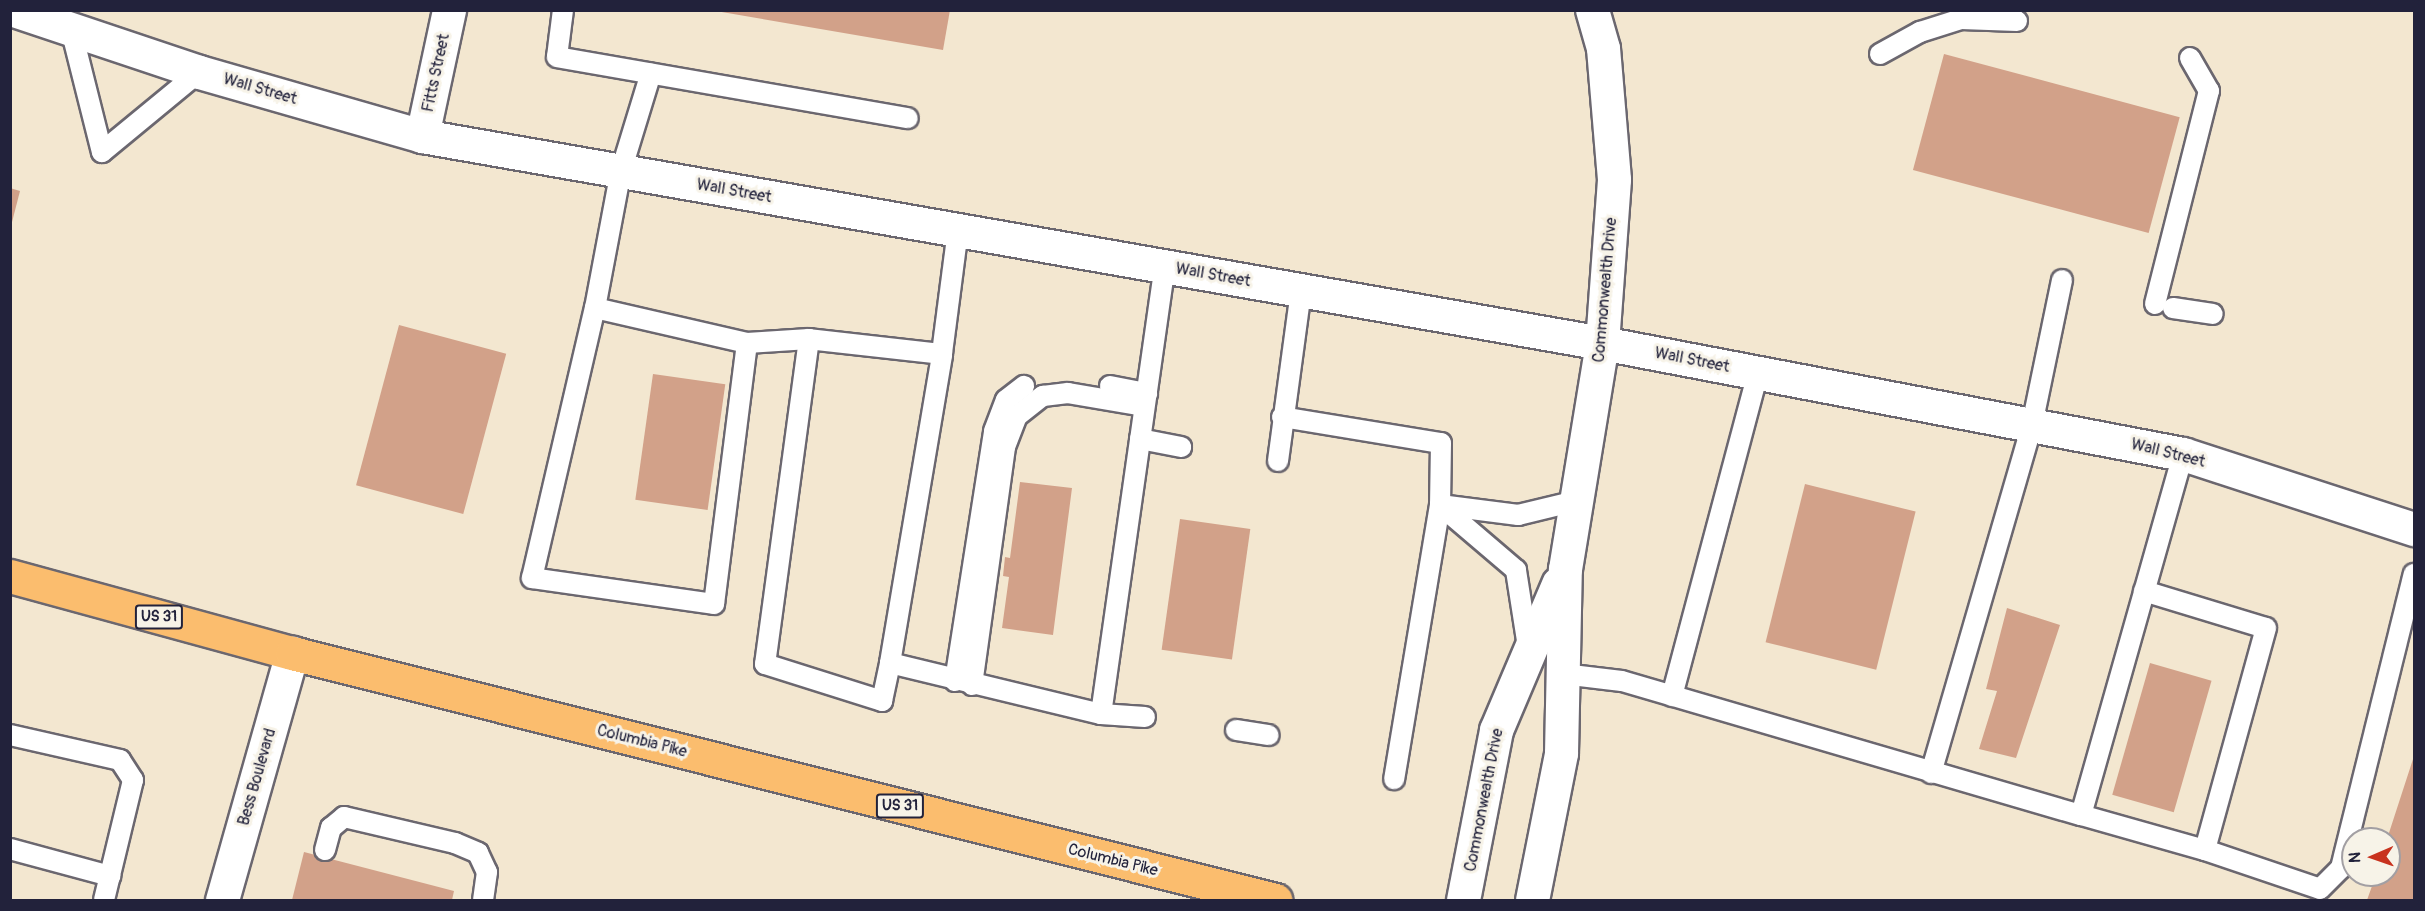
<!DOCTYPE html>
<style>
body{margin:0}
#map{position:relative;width:2425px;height:911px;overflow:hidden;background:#f3e7d0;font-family:Pangolin,sans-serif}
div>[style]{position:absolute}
.building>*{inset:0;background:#d2a189;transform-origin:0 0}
.roads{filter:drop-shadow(2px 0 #6b676f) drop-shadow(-2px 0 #6b676f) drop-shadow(0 2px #6b676f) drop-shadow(0 -2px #6b676f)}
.service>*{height:20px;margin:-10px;padding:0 10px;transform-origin:10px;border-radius:10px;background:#fff}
.minor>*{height:33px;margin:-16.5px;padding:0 16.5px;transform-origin:16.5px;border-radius:16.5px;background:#fff}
.tertiary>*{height:33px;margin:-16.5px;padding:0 16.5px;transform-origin:16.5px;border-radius:16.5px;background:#fff}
.primary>*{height:33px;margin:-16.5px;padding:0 16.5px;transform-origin:16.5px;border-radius:16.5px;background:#fbbd6e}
span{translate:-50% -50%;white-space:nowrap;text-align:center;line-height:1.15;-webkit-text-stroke:6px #f7f3e8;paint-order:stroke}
.shield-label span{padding:2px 4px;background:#f7f3e8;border:2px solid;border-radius:4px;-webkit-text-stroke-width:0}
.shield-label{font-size:15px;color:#22223b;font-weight:700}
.street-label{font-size:16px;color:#22223b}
.frame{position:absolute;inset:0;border:12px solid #22223b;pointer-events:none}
.north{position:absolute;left:2341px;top:827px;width:60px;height:60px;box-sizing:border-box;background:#f7f3e8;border:2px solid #a29fa3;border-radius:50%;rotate:268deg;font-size:16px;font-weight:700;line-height:24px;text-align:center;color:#22223b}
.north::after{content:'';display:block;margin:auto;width:21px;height:27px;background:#c8321e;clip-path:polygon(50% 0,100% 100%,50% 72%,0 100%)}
</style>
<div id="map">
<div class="building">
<i style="clip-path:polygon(710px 10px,950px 10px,943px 50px)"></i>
<i style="left:1944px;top:54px;width:244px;height:120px;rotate:15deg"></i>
<i style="clip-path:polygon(10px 188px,20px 191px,11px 226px,10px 226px)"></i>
<i style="left:399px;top:325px;width:111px;height:166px;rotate:15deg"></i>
<i style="left:653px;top:374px;width:73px;height:127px;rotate:8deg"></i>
<i style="clip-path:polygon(1020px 482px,1072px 488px,1053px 635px,1002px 628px,1009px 577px,1003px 576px,1005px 557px,1010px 558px)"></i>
<i style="left:1805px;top:484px;width:114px;height:163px;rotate:14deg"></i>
<i style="left:1180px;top:519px;width:71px;height:132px;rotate:8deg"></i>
<i style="clip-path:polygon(2007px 608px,2060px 625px,2016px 758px,1979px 749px,1997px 691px,1986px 689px)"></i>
<i style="left:2150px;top:663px;width:64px;height:137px;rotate:16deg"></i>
<i style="clip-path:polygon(2414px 756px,2414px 900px,2367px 900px,2376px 875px,2389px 875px,2387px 839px)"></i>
<i style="clip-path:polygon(304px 852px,454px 891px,452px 900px,292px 900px)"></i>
</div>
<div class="roads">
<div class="service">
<i style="left:563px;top:10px;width:47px;rotate:97.3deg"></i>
<i style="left:557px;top:57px;width:356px;rotate:9.9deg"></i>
<i style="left:71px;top:29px;width:127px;rotate:75.9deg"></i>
<i style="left:102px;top:152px;width:126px;rotate:-39.5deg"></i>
<i style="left:1880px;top:54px;width:46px;rotate:-28.8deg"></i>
<i style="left:1920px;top:32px;width:43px;rotate:-17.6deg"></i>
<i style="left:1961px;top:19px;width:56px;rotate:2deg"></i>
<i style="left:958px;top:230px;width:125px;rotate:97.4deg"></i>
<i style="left:942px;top:354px;width:134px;rotate:-173.6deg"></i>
<i style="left:809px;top:339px;width:328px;rotate:97.7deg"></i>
<i style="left:765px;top:664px;width:123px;rotate:17.5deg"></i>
<i style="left:882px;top:701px;width:39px;rotate:-78deg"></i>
<i style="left:890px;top:663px;width:217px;rotate:13.6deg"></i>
<i style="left:1101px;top:714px;width:452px;rotate:-81.9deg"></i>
<i style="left:2155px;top:304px;width:220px;rotate:-75.8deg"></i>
<i style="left:2209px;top:91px;width:38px;rotate:-120deg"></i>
<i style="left:595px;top:308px;width:139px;rotate:-79.3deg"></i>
<i style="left:621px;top:171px;width:102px;rotate:-73deg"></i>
<i style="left:2173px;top:308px;width:40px;rotate:8.5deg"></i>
<i style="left:747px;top:343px;width:263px;rotate:97.2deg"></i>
<i style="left:714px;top:604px;width:184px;rotate:-171.9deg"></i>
<i style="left:532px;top:578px;width:277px;rotate:-76.9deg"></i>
<i style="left:595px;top:308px;width:156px;rotate:13deg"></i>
<i style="left:747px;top:343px;width:62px;rotate:-3.7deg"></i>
<i style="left:1110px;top:386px;width:38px;rotate:11deg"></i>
<i style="left:1282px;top:417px;width:161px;rotate:9.3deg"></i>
<i style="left:1441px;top:443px;width:62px;rotate:90.9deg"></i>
<i style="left:1440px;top:505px;width:278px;rotate:99.5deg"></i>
<i style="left:1140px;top:439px;width:42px;rotate:11deg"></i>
<i style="left:1278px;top:461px;width:172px;rotate:-82.3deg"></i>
<i style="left:2144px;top:591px;width:127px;rotate:16.9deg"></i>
<i style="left:2266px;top:628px;width:230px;rotate:105.4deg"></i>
<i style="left:1528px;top:647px;width:78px;rotate:-98.9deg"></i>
<i style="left:1516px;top:570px;width:100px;rotate:-139.5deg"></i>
<i style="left:1440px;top:505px;width:79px;rotate:7.3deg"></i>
<i style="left:1518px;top:515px;width:60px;rotate:-13.6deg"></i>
<i style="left:890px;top:663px;width:313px;rotate:-80.4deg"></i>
<i style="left:1563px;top:674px;width:59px;rotate:6.8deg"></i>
<i style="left:1622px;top:681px;width:478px;rotate:16.3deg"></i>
<i style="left:2081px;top:815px;width:375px;rotate:-74.2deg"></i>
<i style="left:955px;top:681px;width:253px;rotate:-81.1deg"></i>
<i style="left:994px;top:431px;width:33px;rotate:-69deg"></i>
<i style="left:1006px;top:400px;width:23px;rotate:-38deg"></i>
<i style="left:972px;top:685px;width:240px;rotate:-82.1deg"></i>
<i style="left:1005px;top:447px;width:33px;rotate:-69deg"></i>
<i style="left:1017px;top:416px;width:33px;rotate:-38deg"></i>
<i style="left:1043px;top:396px;width:25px;rotate:-7deg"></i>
<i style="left:1068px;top:393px;width:77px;rotate:9.7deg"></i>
<i style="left:1672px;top:696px;width:334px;rotate:-75.1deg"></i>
<i style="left:1101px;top:714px;width:44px;rotate:3.9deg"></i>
<i style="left:1236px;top:730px;width:33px;rotate:9deg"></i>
<i style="left:10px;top:735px;width:113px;rotate:12.8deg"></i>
<i style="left:120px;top:760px;width:24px;rotate:57deg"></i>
<i style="left:133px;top:780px;width:123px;rotate:103.6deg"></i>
<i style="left:1931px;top:773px;width:362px;rotate:-73.8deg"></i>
<i style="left:2032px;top:425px;width:148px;rotate:-78.3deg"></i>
<i style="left:2081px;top:815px;width:129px;rotate:15.8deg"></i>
<i style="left:2205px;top:850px;width:121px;rotate:18.7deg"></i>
<i style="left:2320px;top:889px;width:30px;rotate:-45deg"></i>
<i style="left:2341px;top:868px;width:303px;rotate:-76.1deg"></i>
<i style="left:10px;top:849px;width:104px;rotate:15.1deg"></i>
<i style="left:325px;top:850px;width:23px;rotate:-75deg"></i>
<i style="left:331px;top:828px;width:17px;rotate:-40deg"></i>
<i style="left:344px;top:817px;width:114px;rotate:13.2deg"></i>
<i style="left:455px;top:843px;width:25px;rotate:23deg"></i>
<i style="left:478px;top:853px;width:21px;rotate:65deg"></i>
<i style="left:487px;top:872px;width:28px;rotate:98deg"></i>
</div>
<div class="minor">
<i style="left:14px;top:10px;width:195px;rotate:18.5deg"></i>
<i style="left:199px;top:72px;width:232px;rotate:16deg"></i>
<i style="left:422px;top:136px;width:1198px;rotate:9.95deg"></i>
<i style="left:1602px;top:343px;width:592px;rotate:10.82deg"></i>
<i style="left:2183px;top:454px;width:243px;rotate:18deg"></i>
<i style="left:422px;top:136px;width:129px;rotate:-77.9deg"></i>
<i style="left:222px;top:900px;width:257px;rotate:-74.2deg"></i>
</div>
<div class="tertiary">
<i style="left:1463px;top:900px;width:173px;rotate:-79deg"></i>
<i style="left:1496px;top:730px;width:159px;rotate:-67deg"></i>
<i style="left:1532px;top:900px;width:150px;rotate:-78.8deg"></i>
<i style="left:1561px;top:753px;width:184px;rotate:-88.8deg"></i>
<i style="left:1565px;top:569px;width:229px;rotate:-80.7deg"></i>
<i style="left:1602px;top:343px;width:164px;rotate:-85.8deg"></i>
<i style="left:1614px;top:179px;width:131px;rotate:-94.8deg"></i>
<i style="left:1603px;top:48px;width:40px;rotate:-106deg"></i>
</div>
<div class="primary">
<i style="left:10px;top:576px;width:292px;rotate:15.3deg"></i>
<i style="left:292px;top:653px;width:1014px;rotate:14.1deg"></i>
</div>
</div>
<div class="shield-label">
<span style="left:159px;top:617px">US 31</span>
<span style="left:900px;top:806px">US 31</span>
</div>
<div class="street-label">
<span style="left:436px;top:73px;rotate:-78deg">Fitts Street</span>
<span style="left:260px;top:89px;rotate:16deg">Wall Street</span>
<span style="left:734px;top:191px;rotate:10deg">Wall Street</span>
<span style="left:1213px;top:275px;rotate:10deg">Wall Street</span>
<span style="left:1605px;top:290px;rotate:-85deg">Commonwealth Drive</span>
<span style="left:1692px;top:360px;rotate:11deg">Wall Street</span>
<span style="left:2168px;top:453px;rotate:14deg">Wall Street</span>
<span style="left:642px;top:741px;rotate:14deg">Columbia Pike</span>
<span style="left:257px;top:777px;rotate:-74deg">Bess Boulevard</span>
<span style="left:1484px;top:800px;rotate:-79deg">Commonwealth Drive</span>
<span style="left:1113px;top:860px;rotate:14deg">Columbia Pike</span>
</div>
<div class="frame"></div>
<div class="north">N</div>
</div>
